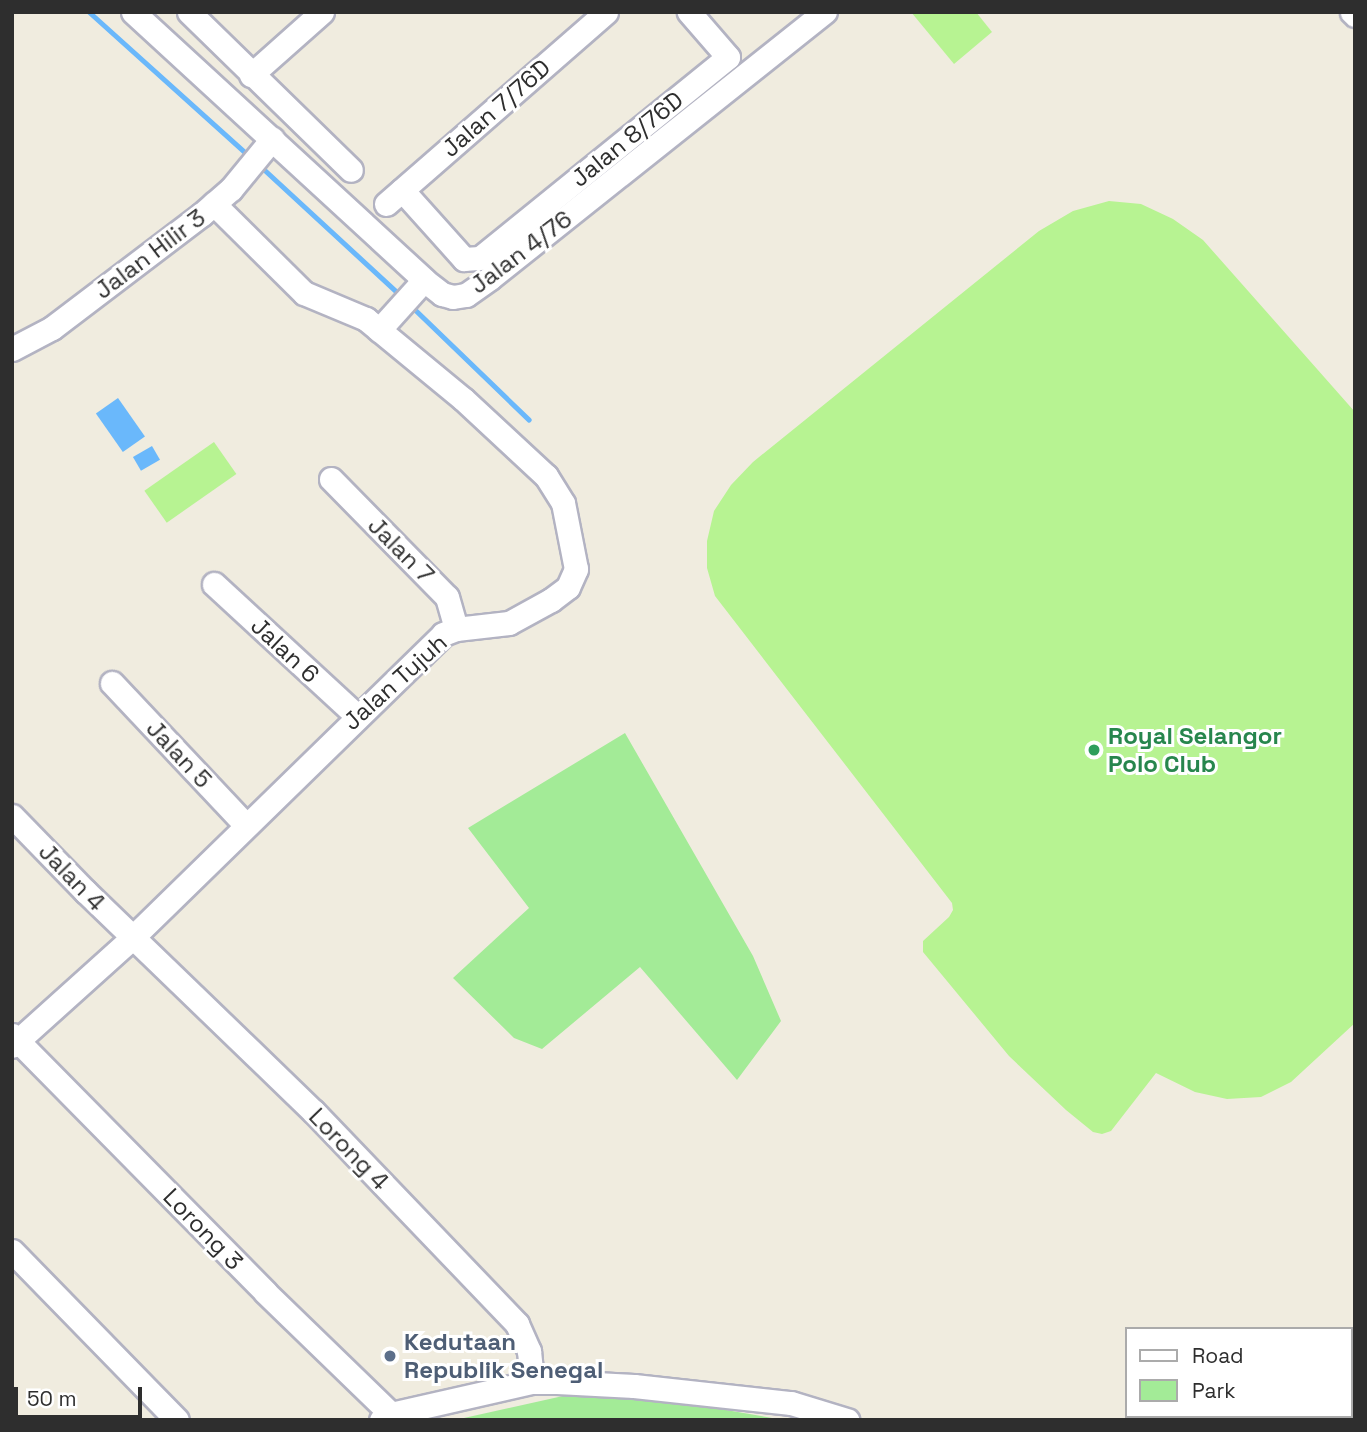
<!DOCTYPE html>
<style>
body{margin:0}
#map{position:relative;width:1367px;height:1432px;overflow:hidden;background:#f0ecdf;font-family:"Space Grotesk",sans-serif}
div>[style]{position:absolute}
.green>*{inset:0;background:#a3eb97}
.pitch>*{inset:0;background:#b7f392;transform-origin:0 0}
.water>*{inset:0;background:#6ab8fb;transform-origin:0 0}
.stream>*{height:5px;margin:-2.5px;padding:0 2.5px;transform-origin:2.5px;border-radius:2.5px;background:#6ab8fb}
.roads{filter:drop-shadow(2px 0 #b3b3c2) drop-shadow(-2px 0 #b3b3c2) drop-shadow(0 2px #b3b3c2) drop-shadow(0 -2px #b3b3c2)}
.minor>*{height:23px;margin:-11.5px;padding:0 11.5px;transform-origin:11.5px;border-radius:11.5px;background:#fff}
.dots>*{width:19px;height:19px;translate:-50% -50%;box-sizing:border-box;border:4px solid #fff;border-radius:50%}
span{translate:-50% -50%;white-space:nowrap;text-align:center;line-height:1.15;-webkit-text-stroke:6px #fff;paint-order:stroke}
.street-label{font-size:24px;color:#2e2e2e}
.leisure-label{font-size:24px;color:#27864d;font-weight:700}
.left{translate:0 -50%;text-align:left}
.service-label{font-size:24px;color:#4e5e75;font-weight:700}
.frame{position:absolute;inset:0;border:14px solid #2e2e2e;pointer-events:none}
.legend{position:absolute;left:1125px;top:1327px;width:228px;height:91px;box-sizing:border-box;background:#fff;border:2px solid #ababab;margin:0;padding:9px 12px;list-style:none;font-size:21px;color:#2e2e2e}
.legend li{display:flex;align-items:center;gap:14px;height:35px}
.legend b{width:35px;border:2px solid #ababab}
.scale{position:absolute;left:14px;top:1387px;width:128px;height:32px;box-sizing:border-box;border:4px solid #2e2e2e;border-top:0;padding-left:9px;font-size:21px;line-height:24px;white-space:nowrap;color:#2e2e2e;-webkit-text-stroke:5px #fff;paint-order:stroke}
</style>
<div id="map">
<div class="green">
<i style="clip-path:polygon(625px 733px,753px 956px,781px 1021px,737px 1080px,640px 967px,542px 1049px,514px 1038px,453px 978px,529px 908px,468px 828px)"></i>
<i style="clip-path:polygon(563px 1396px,662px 1399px,784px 1420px,455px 1420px)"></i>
</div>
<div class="pitch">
<i style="clip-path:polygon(911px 12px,976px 12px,992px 32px,954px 64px)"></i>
<i style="clip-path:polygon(1109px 201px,1141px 204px,1173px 219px,1203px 240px,1355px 412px,1355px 1023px,1291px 1082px,1261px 1097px,1227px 1099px,1195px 1092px,1156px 1073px,1111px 1131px,1102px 1134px,1093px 1132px,1066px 1110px,1009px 1056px,923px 952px,923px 941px,949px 917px,953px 910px,952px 903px,715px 596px,707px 568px,707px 541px,714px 511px,731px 485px,753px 462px,1039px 231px,1073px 211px)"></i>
<i style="left:214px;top:442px;width:39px;height:85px;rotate:55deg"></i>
</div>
<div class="water">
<i style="left:118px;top:398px;width:47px;height:27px;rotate:55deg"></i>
<i style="left:152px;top:446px;width:16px;height:22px;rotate:60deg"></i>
</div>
<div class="stream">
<i style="left:89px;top:12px;width:215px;rotate:42deg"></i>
<i style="left:259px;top:165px;width:193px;rotate:42.7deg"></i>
<i style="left:410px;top:305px;width:165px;rotate:44deg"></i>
</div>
<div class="roads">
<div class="minor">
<i style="left:133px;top:12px;width:396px;rotate:42.6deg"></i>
<i style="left:424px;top:280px;width:23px;rotate:38deg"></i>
<i style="left:442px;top:294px;width:11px;rotate:15deg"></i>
<i style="left:453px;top:297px;width:13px;rotate:-9deg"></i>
<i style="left:466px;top:295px;width:29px;rotate:-35deg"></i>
<i style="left:490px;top:278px;width:428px;rotate:-38.5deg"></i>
<i style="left:189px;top:12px;width:226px;rotate:44.3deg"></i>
<i style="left:1352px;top:12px;width:4px;rotate:45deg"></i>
<i style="left:251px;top:75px;width:95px;rotate:-41.6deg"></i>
<i style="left:402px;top:190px;width:93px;rotate:48.1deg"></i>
<i style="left:464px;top:259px;width:16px;rotate:-4deg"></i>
<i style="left:480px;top:258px;width:319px;rotate:-39deg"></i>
<i style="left:728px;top:57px;width:60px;rotate:-130.9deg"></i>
<i style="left:386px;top:204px;width:292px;rotate:-41.1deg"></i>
<i style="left:379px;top:330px;width:67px;rotate:-48deg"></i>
<i style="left:12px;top:349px;width:45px;rotate:-27.7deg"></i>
<i style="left:52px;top:328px;width:187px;rotate:-37.2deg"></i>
<i style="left:201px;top:215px;width:40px;rotate:-41deg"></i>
<i style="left:231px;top:189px;width:65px;rotate:-50.6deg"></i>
<i style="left:331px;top:479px;width:165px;rotate:45.5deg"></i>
<i style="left:447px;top:597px;width:33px;rotate:74deg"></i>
<i style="left:214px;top:584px;width:195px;rotate:42.7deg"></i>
<i style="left:112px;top:683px;width:195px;rotate:46.7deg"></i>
<i style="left:12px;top:816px;width:105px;rotate:45.8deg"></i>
<i style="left:85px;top:891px;width:317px;rotate:44deg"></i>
<i style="left:313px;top:1111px;width:295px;rotate:46.2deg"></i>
<i style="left:517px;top:1324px;width:30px;rotate:66deg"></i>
<i style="left:529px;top:1351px;width:31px;rotate:84deg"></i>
<i style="left:12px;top:1035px;width:361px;rotate:45.4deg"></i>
<i style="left:265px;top:1292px;width:175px;rotate:44.1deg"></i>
<i style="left:12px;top:1046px;width:163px;rotate:-42deg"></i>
<i style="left:133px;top:937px;width:433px;rotate:-44.3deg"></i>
<i style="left:443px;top:634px;width:14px;rotate:-21deg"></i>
<i style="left:456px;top:629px;width:53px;rotate:-6.5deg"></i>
<i style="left:509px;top:623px;width:48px;rotate:-28.7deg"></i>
<i style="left:551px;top:600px;width:21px;rotate:-37deg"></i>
<i style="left:568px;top:587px;width:20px;rotate:-66deg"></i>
<i style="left:576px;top:569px;width:67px;rotate:-101.1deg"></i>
<i style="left:563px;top:503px;width:32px;rotate:-122deg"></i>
<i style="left:546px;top:476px;width:113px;rotate:-137.1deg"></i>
<i style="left:463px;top:399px;width:126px;rotate:-140.5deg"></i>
<i style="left:366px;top:319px;width:67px;rotate:-157.2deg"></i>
<i style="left:304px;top:293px;width:127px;rotate:-135.3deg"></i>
<i style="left:12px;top:1251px;width:236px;rotate:45.7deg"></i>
<i style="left:381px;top:1420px;width:12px;rotate:-31deg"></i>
<i style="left:391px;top:1414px;width:145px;rotate:-12.8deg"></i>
<i style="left:532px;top:1382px;width:25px"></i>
<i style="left:557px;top:1382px;width:77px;rotate:3deg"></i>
<i style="left:634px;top:1386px;width:158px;rotate:6.2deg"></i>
<i style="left:791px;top:1403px;width:59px;rotate:16.9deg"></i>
</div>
</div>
<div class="dots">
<i style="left:1094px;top:750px;background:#2e9e5b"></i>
<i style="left:390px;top:1356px;background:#5c6f8a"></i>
</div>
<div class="street-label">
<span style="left:496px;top:108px;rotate:-41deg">Jalan 7/76D</span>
<span style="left:627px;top:139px;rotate:-39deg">Jalan 8/76D</span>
<span style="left:521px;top:252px;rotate:-37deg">Jalan 4/76</span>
<span style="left:150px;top:254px;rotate:-37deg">Jalan Hilir 3</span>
<span style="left:401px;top:550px;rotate:45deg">Jalan 7</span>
<span style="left:285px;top:650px;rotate:43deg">Jalan 6</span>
<span style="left:395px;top:682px;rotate:-42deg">Jalan Tujuh</span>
<span style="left:179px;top:754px;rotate:47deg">Jalan 5</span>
<span style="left:72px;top:877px;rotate:46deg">Jalan 4</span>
<span style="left:349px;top:1149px;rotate:46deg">Lorong 4</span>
<span style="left:203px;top:1229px;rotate:46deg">Lorong 3</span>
</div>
<div class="leisure-label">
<span class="left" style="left:1108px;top:750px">Royal Selangor<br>Polo Club</span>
</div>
<div class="service-label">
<span class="left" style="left:404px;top:1356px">Kedutaan<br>Republik Senegal</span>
</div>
<div class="frame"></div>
<ul class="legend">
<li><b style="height:9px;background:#fff"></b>Road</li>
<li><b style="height:19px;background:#a3eb97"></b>Park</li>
</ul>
<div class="scale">50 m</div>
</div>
